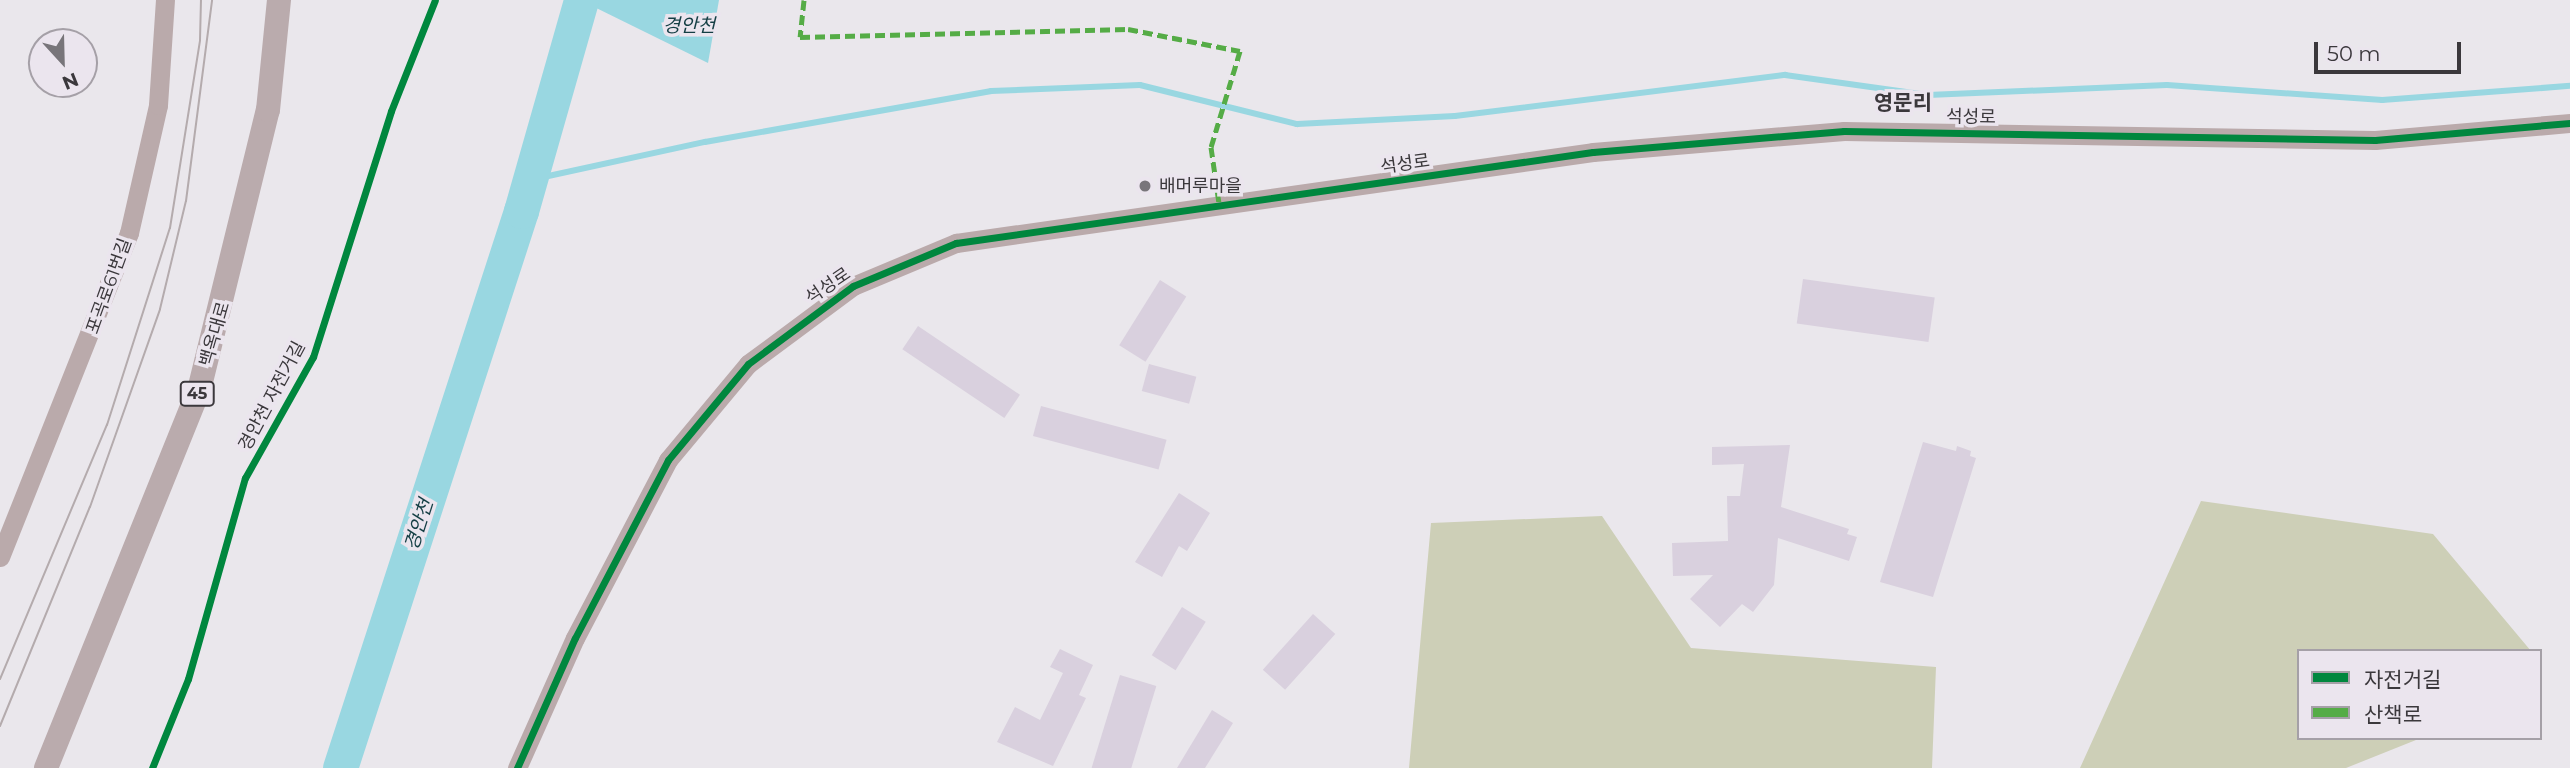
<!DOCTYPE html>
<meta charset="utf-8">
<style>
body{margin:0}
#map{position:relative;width:2570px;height:768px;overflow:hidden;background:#eae7ec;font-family:Montserrat,"Noto Sans KR",sans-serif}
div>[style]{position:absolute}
.green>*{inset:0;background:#cdcfb7}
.water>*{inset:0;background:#99d7e1}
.stream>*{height:6px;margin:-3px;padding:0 3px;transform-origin:3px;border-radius:3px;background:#99d7e1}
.river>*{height:35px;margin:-17.5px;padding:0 17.5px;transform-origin:17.5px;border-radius:17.5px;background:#99d7e1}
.building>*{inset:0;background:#d9d0de;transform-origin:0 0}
.minor>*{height:19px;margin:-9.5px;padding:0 9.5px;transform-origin:9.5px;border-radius:9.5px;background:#baaaab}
.major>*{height:24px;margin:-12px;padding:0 12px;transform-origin:12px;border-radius:12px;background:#baabad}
.tram>*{height:2px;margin:-1px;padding:0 1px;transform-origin:1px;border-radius:1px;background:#b4abad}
.quiet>*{height:5px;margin-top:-2.5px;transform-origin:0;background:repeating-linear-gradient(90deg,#55ac46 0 10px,transparent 0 15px)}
.cycleway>*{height:7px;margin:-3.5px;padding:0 3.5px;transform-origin:3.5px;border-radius:3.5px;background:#00873e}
.dots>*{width:19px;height:19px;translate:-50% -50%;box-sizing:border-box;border:4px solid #ebe5ee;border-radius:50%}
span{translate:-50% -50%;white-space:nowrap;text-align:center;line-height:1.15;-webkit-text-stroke:7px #ebe5ee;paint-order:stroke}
.shield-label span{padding:2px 5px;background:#ebe5ee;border:2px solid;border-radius:5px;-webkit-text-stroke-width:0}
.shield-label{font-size:16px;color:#3b383c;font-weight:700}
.street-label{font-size:18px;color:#3b383c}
.poi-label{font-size:18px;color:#3b383c}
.left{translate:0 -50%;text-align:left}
.water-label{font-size:19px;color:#143e44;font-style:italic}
.quarter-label{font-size:21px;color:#3b383c;font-weight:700}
.legend{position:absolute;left:2297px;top:649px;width:245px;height:91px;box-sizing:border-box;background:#ebe5ee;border:2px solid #a5a0a7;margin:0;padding:9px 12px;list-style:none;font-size:21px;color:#3b383c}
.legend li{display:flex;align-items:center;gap:14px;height:35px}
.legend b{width:35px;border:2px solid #a5a0a7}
.north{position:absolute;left:28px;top:28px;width:70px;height:70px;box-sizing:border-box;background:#ebe5ee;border:2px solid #a5a0a7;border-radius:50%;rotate:158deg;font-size:19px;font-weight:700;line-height:28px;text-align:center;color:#3b383c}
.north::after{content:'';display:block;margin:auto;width:24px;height:32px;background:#78757a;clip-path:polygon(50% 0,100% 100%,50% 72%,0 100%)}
.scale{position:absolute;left:2314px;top:42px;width:147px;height:32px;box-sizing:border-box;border:4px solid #3b383c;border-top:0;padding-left:9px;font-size:21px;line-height:24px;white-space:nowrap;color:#3b383c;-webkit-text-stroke:5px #ebe5ee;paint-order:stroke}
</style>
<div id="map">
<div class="green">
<i style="clip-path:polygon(2201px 501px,2433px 534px,2531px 651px,2299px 651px,2299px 738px,2421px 738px,2346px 768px,2080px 768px)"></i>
<i style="clip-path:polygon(1602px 516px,1691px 648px,1936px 667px,1932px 768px,1409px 768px,1431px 523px)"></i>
</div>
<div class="water">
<i style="clip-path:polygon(580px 0,719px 0,708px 63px)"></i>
</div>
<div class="stream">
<i style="left:530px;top:180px;width:179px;rotate:-12.3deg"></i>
<i style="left:705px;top:142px;width:291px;rotate:-10.1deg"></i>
<i style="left:991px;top:91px;width:149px;rotate:-2.3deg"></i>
<i style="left:1140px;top:85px;width:162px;rotate:14deg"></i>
<i style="left:1297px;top:124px;width:158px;rotate:-2.9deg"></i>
<i style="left:1455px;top:116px;width:333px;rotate:-7.1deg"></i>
<i style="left:1785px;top:75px;width:144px;rotate:8deg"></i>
<i style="left:1928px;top:95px;width:239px;rotate:-2.4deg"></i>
<i style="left:2167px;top:85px;width:216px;rotate:4deg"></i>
<i style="left:2382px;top:100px;width:189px;rotate:-4.3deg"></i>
</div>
<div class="river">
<i style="left:340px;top:768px;width:586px;rotate:-72deg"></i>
<i style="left:521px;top:211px;width:219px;rotate:-74.1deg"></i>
</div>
<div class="building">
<i style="left:1803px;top:279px;width:133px;height:45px;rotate:8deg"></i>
<i style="left:1160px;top:280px;width:31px;height:77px;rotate:32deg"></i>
<i style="left:918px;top:326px;width:123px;height:28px;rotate:34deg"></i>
<i style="left:1149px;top:364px;width:49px;height:28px;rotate:15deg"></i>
<i style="left:1041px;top:406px;width:130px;height:31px;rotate:15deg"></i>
<i style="clip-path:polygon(1923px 442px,1956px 451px,1957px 446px,1971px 451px,1970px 456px,1976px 458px,1933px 597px,1880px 582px)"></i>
<i style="clip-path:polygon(1790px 445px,1781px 507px,1849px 529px,1847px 534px,1857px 537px,1849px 561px,1778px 538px,1774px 585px,1753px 612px,1742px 604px,1720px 627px,1690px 599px,1713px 575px,1673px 576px,1672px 543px,1728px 541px,1727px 496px,1740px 496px,1744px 464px,1712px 465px,1712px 447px)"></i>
<i style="clip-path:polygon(1179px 493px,1210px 513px,1187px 551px,1179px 546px,1162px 577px,1135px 562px)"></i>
<i style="left:1182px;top:607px;width:28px;height:57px;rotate:32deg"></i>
<i style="left:1313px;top:614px;width:30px;height:75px;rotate:42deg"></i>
<i style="clip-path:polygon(1060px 649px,1093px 665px,1079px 695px,1086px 698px,1053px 766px,997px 742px,1015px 707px,1040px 720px,1063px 673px,1050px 667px)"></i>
<i style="left:1120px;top:675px;width:38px;height:97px;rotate:17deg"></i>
<i style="clip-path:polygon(1212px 710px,1233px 723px,1205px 768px,1177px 768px)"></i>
</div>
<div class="minor">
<i style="left:0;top:557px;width:349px;rotate:-68.3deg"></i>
<i style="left:129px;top:233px;width:131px;rotate:-77.2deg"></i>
<i style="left:158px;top:105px;width:105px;rotate:-86.2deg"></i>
<i style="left:517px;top:768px;width:142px;rotate:-66deg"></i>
<i style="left:575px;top:638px;width:201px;rotate:-62.4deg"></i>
<i style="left:668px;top:460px;width:125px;rotate:-50.2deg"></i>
<i style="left:748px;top:364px;width:131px;rotate:-36.6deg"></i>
<i style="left:853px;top:286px;width:112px;rotate:-22.7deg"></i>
<i style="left:956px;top:243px;width:643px;rotate:-8.13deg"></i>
<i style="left:1593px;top:152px;width:252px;rotate:-4.8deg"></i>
<i style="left:1844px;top:131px;width:531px;rotate:0.97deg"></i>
<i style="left:2375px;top:140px;width:196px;rotate:-5deg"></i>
</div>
<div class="major">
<i style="left:46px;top:768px;width:412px;rotate:-68deg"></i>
<i style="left:200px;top:386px;width:284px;rotate:-76.2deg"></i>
<i style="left:268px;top:110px;width:111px;rotate:-84.3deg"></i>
</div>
<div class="tram">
<i style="left:0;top:679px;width:276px;rotate:-67.2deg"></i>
<i style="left:107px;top:425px;width:207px;rotate:-72.3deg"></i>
<i style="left:170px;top:228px;width:190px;rotate:-80.9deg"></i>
<i style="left:200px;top:40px;width:40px;rotate:-88.6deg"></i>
<i style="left:0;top:726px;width:237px;rotate:-67.7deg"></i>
<i style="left:90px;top:507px;width:210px;rotate:-70.5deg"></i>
<i style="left:160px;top:309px;width:111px;rotate:-76.5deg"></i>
<i style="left:186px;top:201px;width:203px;rotate:-82.6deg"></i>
</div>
<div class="quiet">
<i style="left:804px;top:0;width:37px;rotate:96deg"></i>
<i style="left:800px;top:37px;width:328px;rotate:-1.4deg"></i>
<i style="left:1128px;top:29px;width:114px;rotate:11.1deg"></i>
<i style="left:1240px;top:51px;width:100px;rotate:106.8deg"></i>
<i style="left:1211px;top:147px;width:57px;rotate:81.9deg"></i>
</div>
<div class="cycleway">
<i style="left:152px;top:768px;width:96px;rotate:-68deg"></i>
<i style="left:188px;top:679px;width:209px;rotate:-74.2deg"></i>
<i style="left:245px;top:478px;width:139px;rotate:-60.7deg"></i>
<i style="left:313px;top:357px;width:258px;rotate:-72.4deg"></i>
<i style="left:391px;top:111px;width:119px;rotate:-68.4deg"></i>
<i style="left:517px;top:768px;width:142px;rotate:-66deg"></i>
<i style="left:575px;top:638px;width:201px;rotate:-62.4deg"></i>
<i style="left:668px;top:460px;width:125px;rotate:-50.2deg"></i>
<i style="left:748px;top:364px;width:131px;rotate:-36.6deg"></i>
<i style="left:853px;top:286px;width:112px;rotate:-22.7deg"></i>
<i style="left:956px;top:243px;width:643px;rotate:-8.13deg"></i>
<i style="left:1593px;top:152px;width:252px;rotate:-4.8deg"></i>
<i style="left:1844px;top:131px;width:531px;rotate:0.97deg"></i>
<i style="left:2375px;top:140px;width:196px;rotate:-5deg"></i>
</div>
<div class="dots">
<i style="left:1145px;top:186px;background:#78757a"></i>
</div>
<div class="shield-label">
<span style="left:197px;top:394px">45</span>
</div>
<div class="street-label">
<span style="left:1971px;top:117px;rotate:1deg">석성로</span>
<span style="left:1405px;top:164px;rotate:-8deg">석성로</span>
<span style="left:109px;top:286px;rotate:-70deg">포곡로61번길</span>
<span style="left:828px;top:286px;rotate:-34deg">석성로</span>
<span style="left:215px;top:334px;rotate:-74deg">백옥대로</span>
<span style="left:272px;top:396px;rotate:-62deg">경안천 자전거길</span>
</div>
<div class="poi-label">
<span class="left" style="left:1159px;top:186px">배머루마을</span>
</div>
<div class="water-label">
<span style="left:689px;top:26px">경안천</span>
<span style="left:419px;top:525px;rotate:-72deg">경안천</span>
</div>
<div class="quarter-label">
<span style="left:1903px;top:103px">영문리</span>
</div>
<ul class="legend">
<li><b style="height:9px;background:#00873e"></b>자전거길</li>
<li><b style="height:9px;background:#55ac46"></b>산책로</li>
</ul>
<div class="north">N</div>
<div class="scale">50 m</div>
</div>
